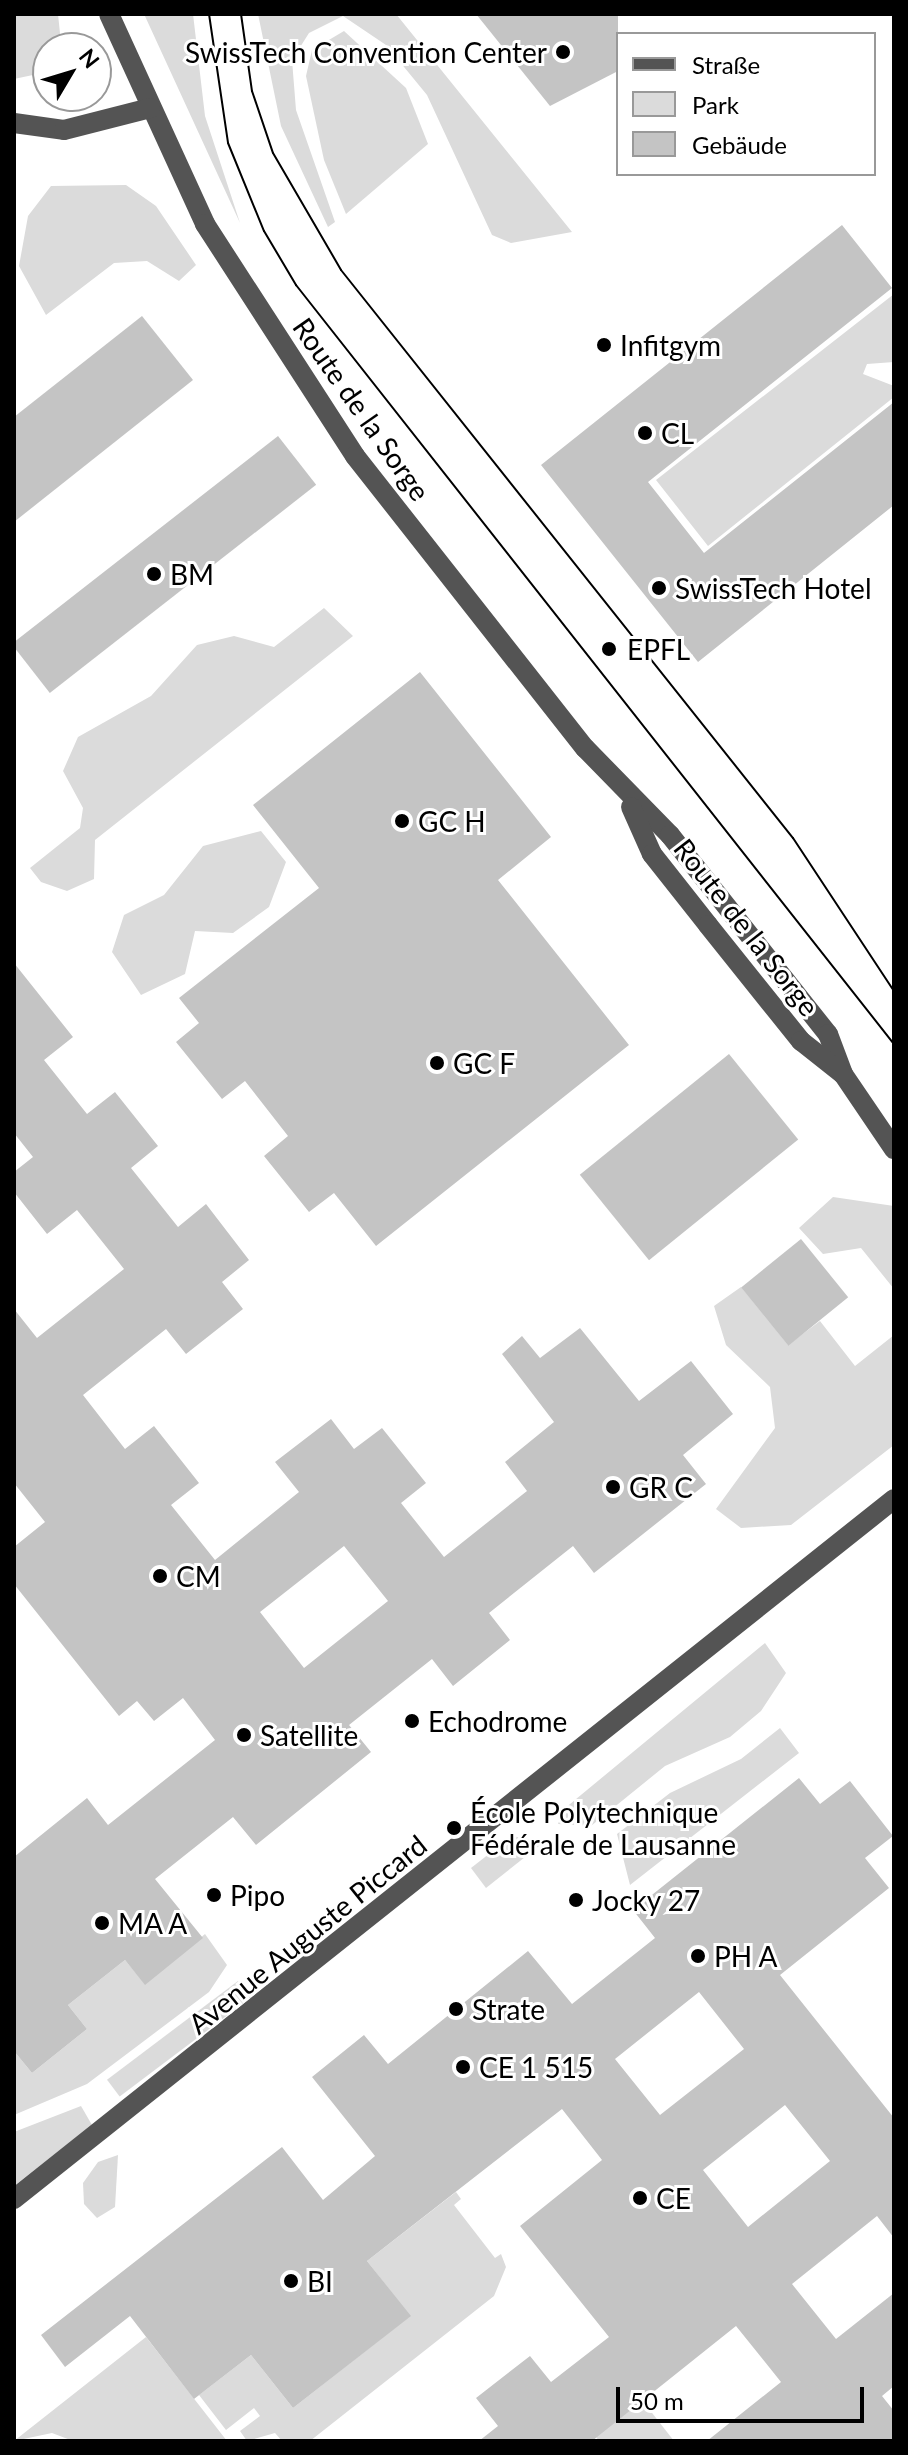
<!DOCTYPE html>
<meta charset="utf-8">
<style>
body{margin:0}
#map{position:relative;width:908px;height:2455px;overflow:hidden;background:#fff;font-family:Lato,sans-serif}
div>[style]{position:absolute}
.green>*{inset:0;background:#dbdbdb;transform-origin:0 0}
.building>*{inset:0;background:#c4c4c4;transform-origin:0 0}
.minor>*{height:20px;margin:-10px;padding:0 10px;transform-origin:10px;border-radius:10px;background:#545454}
.tram>*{height:2px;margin:-1px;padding:0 1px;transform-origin:1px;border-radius:1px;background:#000}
.dots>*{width:22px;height:22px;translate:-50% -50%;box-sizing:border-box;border:4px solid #fff;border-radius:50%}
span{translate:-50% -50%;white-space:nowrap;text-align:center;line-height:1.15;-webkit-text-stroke:6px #fff;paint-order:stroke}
.poi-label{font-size:28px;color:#000}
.right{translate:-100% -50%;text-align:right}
.left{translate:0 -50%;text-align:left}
.street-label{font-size:28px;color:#000}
.frame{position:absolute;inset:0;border:16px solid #000;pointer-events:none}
.legend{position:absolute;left:616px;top:32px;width:260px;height:144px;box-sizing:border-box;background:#fff;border:2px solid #999;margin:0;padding:10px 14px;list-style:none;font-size:24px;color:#000}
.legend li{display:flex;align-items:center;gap:16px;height:40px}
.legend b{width:40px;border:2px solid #999}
.north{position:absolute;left:32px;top:32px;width:80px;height:80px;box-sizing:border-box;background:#fff;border:2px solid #999;border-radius:50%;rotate:52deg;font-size:22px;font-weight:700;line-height:32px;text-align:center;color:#000}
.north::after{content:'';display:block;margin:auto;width:28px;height:36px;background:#000;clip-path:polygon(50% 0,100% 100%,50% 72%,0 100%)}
.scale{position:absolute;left:616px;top:2387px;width:248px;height:36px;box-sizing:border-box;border:4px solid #000;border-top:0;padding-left:10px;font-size:24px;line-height:28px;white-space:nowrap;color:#000;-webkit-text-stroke:6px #fff;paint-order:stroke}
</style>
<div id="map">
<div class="green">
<i style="clip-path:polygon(14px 14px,58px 14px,61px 43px,48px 48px,47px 72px,14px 79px)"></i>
<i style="clip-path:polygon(144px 14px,193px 14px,205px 116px,240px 223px)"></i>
<i style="clip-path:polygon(258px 14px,396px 14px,572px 232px,511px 243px,492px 235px,427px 95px,386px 45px,343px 16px,309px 33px,292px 60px,296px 110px,335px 222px,328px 227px,281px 126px)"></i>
<i style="clip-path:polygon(344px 31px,406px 88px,428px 144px,346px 214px,324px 160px,306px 76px,312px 50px)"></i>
<i style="clip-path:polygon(126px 185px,156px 206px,196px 265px,179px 281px,147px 261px,114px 263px,46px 315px,19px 266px,28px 216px,51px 186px)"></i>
<i style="clip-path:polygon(894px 294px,894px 362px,867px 364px,863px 374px,894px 386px,894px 397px,708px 546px,656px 480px)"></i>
<i style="clip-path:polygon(324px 608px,353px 636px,95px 840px,94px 879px,67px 891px,41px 882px,30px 868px,80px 828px,83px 808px,63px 771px,78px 737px,151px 696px,197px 645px,234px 636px,274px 647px)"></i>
<i style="clip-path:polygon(261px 831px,286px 862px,269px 907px,233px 933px,195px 931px,185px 974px,141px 995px,112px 952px,124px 915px,164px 895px,203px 846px)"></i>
<i style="clip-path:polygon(833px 1197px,894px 1206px,894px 1289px,861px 1248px,823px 1254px,799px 1228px)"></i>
<i style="clip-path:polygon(741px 1287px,788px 1345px,820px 1321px,855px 1366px,894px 1335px,894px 1445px,791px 1525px,741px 1528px,716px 1509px,775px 1428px,770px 1387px,726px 1345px,714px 1306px)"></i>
<i style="clip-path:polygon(765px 1643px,786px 1673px,761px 1711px,730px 1737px,665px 1766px,591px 1826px,558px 1824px,564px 1809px)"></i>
<i style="clip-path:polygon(780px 1728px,799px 1753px,630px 1885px,617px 1834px,670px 1793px,741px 1759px)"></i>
<i style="clip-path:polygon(512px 1836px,544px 1842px,486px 1888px,471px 1868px)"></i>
<i style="clip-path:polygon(205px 1934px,227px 1965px,209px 1992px,87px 2084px,14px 2115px,14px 2051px,32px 2073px,87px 2029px,68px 2005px,125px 1960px,145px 1984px)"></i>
<i style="left:238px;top:1981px;width:21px;height:164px;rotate:53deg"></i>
<i style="clip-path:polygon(81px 2106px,92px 2125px,14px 2186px,14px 2132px)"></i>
<i style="clip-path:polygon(118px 2155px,115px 2207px,97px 2218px,84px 2204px,83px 2183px,98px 2162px)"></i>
<i style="clip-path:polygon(456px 2192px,461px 2199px,454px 2205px,495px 2258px,501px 2254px,506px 2267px,494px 2296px,310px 2441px,282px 2441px,275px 2433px,247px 2441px,240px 2431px,260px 2416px,254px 2408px,226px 2430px,199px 2395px,251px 2355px,293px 2408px,410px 2316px,367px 2261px)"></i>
<i style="clip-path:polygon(146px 2337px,227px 2441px,73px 2441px,52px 2433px,14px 2441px)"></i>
<i style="clip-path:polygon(642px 2400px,674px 2441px,599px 2441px,596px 2437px)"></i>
</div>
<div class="building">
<i style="clip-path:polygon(476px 14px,618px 14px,618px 71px,550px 106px)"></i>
<i style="clip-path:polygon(842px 225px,892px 288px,648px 482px,704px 553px,894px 402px,894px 505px,698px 662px,541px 465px)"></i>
<i style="clip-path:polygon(142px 316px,193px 380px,14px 522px,14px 417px)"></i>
<i style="left:278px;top:436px;width:62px;height:338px;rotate:52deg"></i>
<i style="clip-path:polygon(420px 672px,551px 837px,498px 880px,629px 1045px,376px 1246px,334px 1193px,309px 1212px,264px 1156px,288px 1136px,245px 1081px,222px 1099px,176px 1042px,199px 1023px,179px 998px,319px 888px,253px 805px)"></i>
<i style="clip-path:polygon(evenodd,14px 963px,73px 1037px,44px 1060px,87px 1114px,115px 1092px,158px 1146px,131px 1168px,178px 1227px,206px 1204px,249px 1260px,222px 1282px,243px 1309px,186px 1354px,166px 1329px,83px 1395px,125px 1449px,154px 1426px,199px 1483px,171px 1505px,215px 1560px,299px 1492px,275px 1462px,331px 1419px,354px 1449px,382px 1428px,426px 1483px,401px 1503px,444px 1557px,527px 1491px,505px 1462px,554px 1422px,502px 1354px,522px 1336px,540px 1358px,580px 1328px,639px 1401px,691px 1361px,733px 1414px,683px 1455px,706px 1484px,594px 1573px,573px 1546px,489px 1613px,510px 1640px,453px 1686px,432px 1659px,349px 1725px,371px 1752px,256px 1845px,233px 1817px,155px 1879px,203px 1938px,145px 1985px,125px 1960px,68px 2005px,87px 2029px,32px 2073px,14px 2051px,14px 1857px,87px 1798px,108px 1825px,215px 1740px,183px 1698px,154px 1721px,137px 1701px,119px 1716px,14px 1584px,14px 1547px,45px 1522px,14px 1483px,14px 1309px,37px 1338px,124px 1269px,77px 1210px,47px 1234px,14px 1192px,14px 1172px,33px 1157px,14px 1133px,14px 963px,344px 1546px,388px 1601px,304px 1668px,260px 1612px,344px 1546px)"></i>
<i style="left:729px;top:1054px;width:110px;height:192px;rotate:51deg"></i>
<i style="left:801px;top:1239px;width:75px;height:77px;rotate:51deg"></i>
<i style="clip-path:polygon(evenodd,799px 1778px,820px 1804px,850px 1781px,893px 1836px,865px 1858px,889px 1888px,780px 1975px,894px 2118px,894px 2238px,877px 2216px,792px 2284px,836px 2339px,894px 2293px,894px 2386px,882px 2396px,894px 2411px,894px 2441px,707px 2441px,781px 2382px,736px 2326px,592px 2441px,479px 2441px,498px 2426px,476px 2398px,530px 2356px,551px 2382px,609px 2337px,520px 2226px,602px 2160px,562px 2109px,367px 2261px,411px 2316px,293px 2408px,251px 2355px,194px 2399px,130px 2316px,65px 2367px,41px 2335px,282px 2147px,323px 2200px,375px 2156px,312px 2077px,364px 2035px,388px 2064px,528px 1951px,572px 2004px,655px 1938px,633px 1910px,799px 1778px,699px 1992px,744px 2049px,660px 2115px,615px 2059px,699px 1992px,799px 1778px,785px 2105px,830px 2161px,748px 2227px,703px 2170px,785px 2105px)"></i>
</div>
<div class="minor">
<i style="left:109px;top:14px;width:231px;rotate:65.4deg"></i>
<i style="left:205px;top:224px;width:276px;rotate:57.1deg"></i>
<i style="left:355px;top:456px;width:372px;rotate:51.8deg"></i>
<i style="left:585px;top:748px;width:122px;rotate:45.7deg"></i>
<i style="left:670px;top:835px;width:254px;rotate:51.6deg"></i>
<i style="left:828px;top:1034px;width:43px;rotate:69.4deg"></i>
<i style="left:843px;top:1074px;width:91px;rotate:55.8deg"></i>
<i style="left:14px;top:123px;width:50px;rotate:8deg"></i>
<i style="left:64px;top:130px;width:89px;rotate:-14.3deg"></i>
<i style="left:631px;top:807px;width:51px;rotate:65.9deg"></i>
<i style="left:652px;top:854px;width:90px;rotate:51.7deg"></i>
<i style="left:708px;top:925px;width:149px;rotate:51.3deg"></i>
<i style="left:801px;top:1041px;width:53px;rotate:38.2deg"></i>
<i style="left:14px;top:2199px;width:1124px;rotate:-38.5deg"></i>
</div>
<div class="tram">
<i style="left:209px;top:14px;width:130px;rotate:81.6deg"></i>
<i style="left:228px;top:143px;width:95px;rotate:67.8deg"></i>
<i style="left:264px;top:231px;width:63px;rotate:59.3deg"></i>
<i style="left:296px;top:285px;width:966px;rotate:51.77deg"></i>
<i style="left:241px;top:14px;width:78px;rotate:81.9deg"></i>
<i style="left:252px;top:91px;width:65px;rotate:71.3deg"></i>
<i style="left:273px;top:153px;width:135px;rotate:59.8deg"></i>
<i style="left:341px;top:270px;width:726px;rotate:51.49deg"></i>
<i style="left:793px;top:838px;width:183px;rotate:56.6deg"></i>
</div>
<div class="dots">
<i style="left:563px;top:52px;background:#000"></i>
<i style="left:604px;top:345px;background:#000"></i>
<i style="left:645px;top:433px;background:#000"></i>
<i style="left:154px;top:574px;background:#000"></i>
<i style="left:659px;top:588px;background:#000"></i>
<i style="left:609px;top:649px;background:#000"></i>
<i style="left:402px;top:821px;background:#000"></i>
<i style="left:437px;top:1063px;background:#000"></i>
<i style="left:613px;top:1487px;background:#000"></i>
<i style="left:160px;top:1576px;background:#000"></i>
<i style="left:412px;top:1721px;background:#000"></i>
<i style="left:244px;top:1735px;background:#000"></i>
<i style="left:454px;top:1828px;background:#000"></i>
<i style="left:214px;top:1895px;background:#000"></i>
<i style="left:576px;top:1900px;background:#000"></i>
<i style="left:102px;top:1923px;background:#000"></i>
<i style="left:698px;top:1956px;background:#000"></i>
<i style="left:456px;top:2009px;background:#000"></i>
<i style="left:463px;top:2067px;background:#000"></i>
<i style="left:640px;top:2198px;background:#000"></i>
<i style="left:291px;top:2281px;background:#000"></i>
</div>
<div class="poi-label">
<span class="right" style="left:547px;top:52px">SwissTech Convention Center</span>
<span class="left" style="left:620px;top:345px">Infitgym</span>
<span class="left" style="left:661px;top:433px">CL</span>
<span class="left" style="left:170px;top:574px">BM</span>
<span class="left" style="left:675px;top:588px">SwissTech Hotel</span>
<span class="left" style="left:627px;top:649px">EPFL</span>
<span class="left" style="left:418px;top:821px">GC H</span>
<span class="left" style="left:453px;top:1063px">GC F</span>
<span class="left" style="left:629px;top:1487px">GR C</span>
<span class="left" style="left:176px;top:1576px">CM</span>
<span class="left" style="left:428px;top:1721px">Echodrome</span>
<span class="left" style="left:260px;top:1735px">Satellite</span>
<span class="left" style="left:470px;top:1828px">École Polytechnique<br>Fédérale de Lausanne</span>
<span class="left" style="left:230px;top:1895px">Pipo</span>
<span class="left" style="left:592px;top:1900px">Jocky 27</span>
<span class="left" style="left:118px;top:1923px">MA A</span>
<span class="left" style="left:714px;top:1956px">PH A</span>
<span class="left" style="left:472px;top:2009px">Strate</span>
<span class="left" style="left:479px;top:2067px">CE 1 515</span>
<span class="left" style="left:656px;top:2198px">CE</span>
<span class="left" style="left:307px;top:2281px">BI</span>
</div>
<div class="street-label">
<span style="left:362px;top:409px;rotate:55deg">Route de la Sorge</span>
<span style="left:747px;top:927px;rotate:52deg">Route de la Sorge</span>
<span style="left:307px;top:1934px;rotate:-39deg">Avenue Auguste Piccard</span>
</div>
<div class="frame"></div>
<ul class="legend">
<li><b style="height:10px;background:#545454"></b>Straße</li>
<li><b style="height:22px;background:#dbdbdb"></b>Park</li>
<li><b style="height:22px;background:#c4c4c4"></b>Gebäude</li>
</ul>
<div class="north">N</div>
<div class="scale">50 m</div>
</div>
